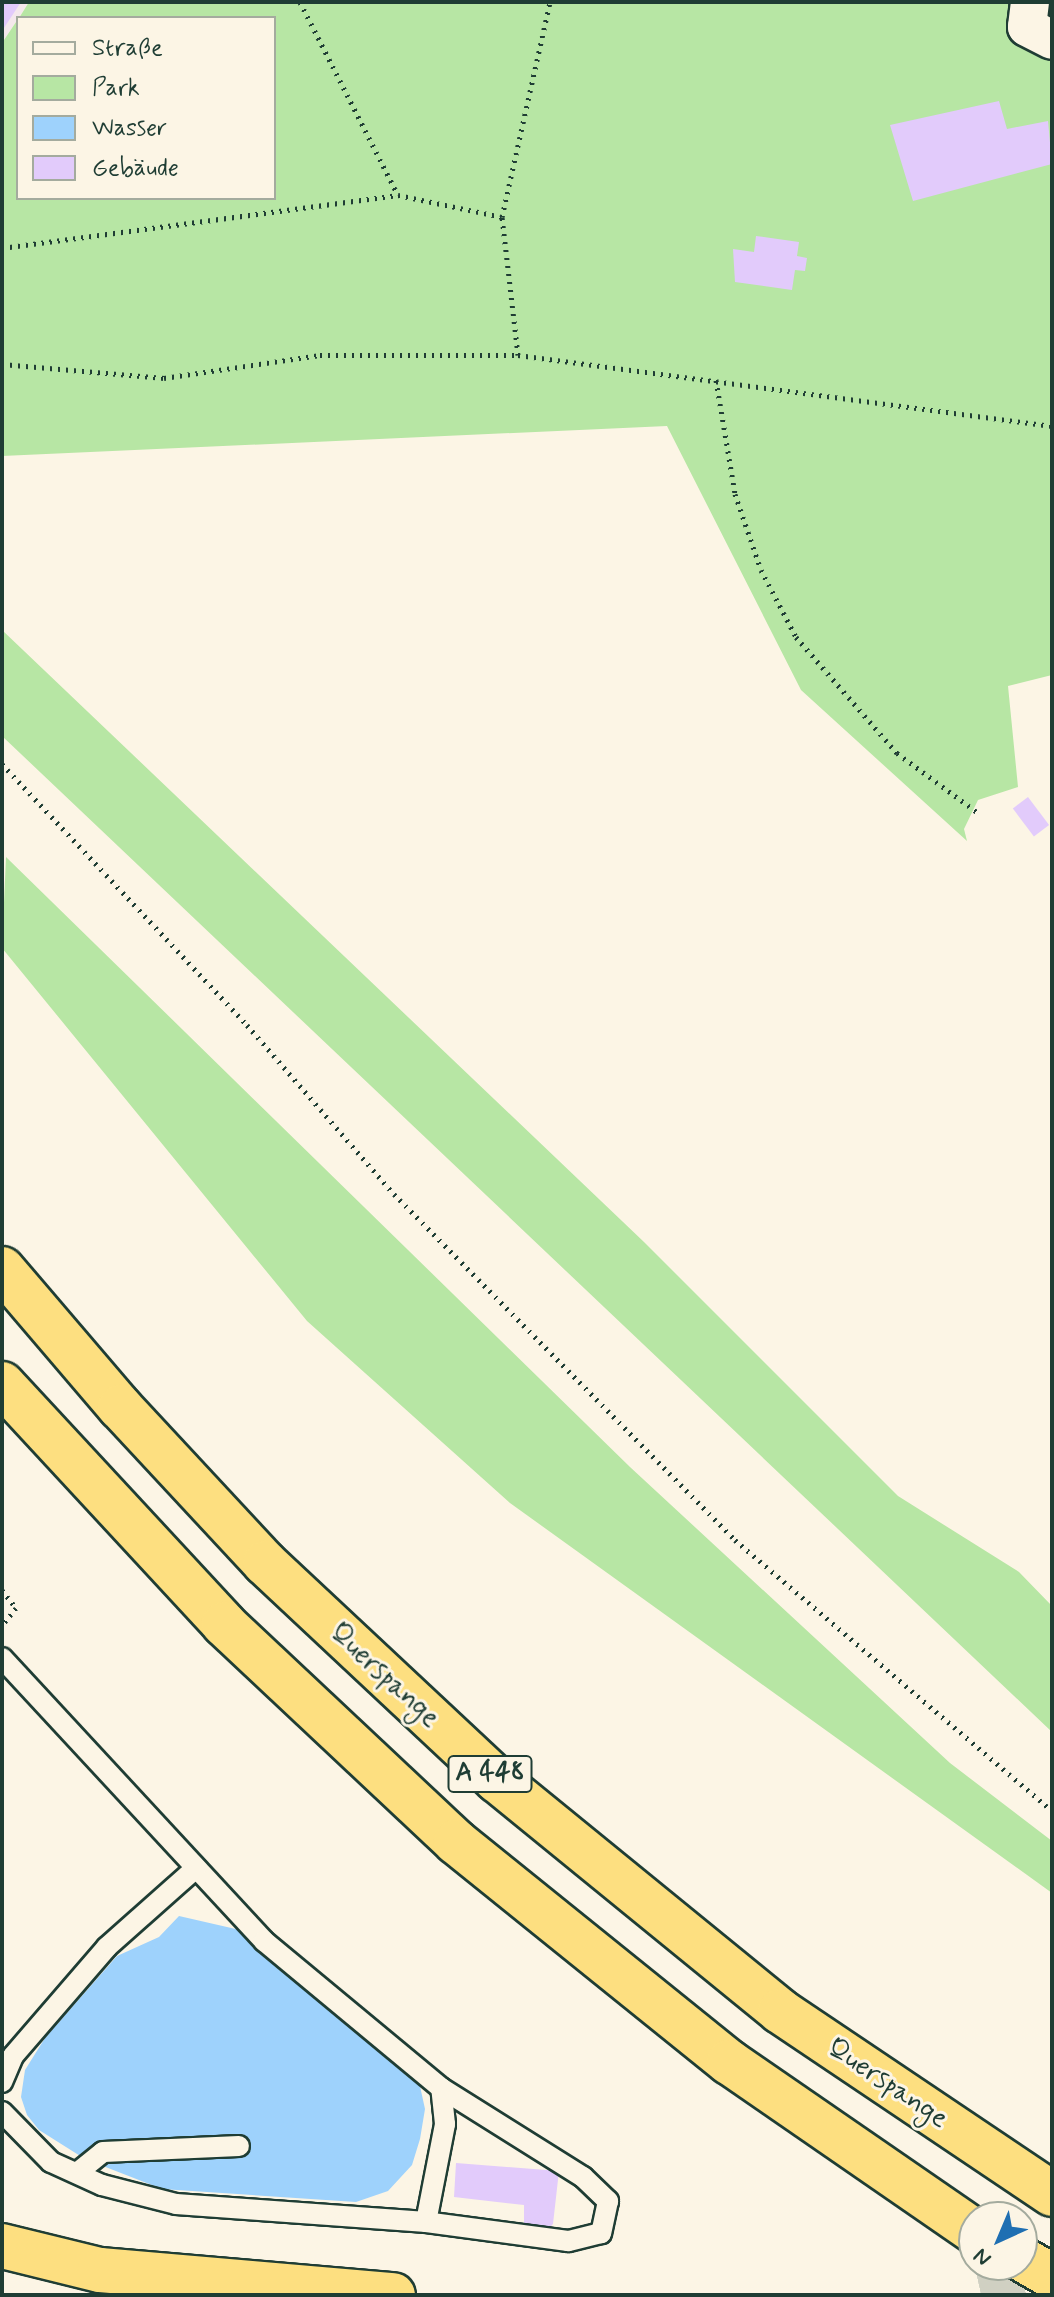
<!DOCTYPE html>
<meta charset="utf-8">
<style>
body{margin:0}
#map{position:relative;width:1054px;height:2297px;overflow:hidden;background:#fcf5e5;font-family:Mynerve,sans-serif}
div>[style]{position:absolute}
.built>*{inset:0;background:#f4e8ec}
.green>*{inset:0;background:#b7e6a4}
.water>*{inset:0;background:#9ed2fc}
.building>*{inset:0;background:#e2cbfb;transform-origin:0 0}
.highway-tunnel>*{height:44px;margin-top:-22px;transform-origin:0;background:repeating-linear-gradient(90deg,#d0d0c2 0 44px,transparent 0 66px)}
.path>*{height:5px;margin-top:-2.5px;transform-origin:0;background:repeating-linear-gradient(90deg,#1f3d34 0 2px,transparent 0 8px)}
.roads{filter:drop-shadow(2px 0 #1f3d34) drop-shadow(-2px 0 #1f3d34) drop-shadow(0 2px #1f3d34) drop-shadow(0 -2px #1f3d34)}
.lane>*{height:20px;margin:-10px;padding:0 10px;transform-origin:10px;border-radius:10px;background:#fcf5e5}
.street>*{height:38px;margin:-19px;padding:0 19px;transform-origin:19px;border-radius:19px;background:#fcf5e5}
.highway>*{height:44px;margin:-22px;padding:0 22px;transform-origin:22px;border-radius:22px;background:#fddf80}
span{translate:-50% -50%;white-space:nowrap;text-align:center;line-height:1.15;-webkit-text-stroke:6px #fcf5e5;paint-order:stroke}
.shield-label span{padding:2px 6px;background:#fcf5e5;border:2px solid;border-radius:6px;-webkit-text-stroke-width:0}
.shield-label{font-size:26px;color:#1f3d34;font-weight:700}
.street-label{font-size:28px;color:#1f3d34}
.frame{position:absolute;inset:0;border:4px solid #1f3d34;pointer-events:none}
.legend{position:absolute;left:16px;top:16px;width:260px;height:184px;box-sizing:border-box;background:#fcf5e5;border:2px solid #a4ab9e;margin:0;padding:10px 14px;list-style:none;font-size:24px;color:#1f3d34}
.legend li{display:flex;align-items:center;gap:16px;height:40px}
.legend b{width:40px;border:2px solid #a4ab9e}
.north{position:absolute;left:958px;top:2201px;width:80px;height:80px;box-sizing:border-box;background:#fcf5e5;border:2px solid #a4ab9e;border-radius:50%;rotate:224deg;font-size:22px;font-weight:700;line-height:32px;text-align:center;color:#1f3d34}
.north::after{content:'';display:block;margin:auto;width:28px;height:36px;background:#1f6fb2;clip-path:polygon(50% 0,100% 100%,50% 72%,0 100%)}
</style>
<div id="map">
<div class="built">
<i style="clip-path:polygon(2px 2px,29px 2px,2px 43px)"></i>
</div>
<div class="green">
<i style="clip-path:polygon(29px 2px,1052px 2px,1052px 675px,1008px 686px,1018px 787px,978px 800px,964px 829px,967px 841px,801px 690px,667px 426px,2px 456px,2px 43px,18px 19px,18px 198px,274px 198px,274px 18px,19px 18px)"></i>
<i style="clip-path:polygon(2px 630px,644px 1242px,898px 1496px,1019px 1572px,1052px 1606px,1052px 1732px,2px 736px)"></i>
<i style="clip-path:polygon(6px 857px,630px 1467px,950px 1763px,1052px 1841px,1052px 1893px,510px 1503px,307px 1321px,2px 948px)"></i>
</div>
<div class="water">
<i style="clip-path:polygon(179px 1916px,240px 1930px,418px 2077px,425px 2109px,420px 2139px,412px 2165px,388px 2191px,356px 2202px,162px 2189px,85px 2159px,39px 2130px,27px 2115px,21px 2097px,25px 2070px,45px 2038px,117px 1956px,159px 1937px)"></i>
</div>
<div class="building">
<i style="clip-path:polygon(2px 2px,21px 2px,2px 31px)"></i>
<i style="clip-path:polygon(999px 101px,1007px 129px,1048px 121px,1052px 164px,913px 201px,890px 125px)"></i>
<i style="clip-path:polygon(756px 236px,799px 242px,797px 256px,807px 258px,805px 271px,795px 270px,792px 290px,735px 282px,733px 249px,754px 252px)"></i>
<i style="left:1028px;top:797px;width:35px;height:19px;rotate:53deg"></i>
<i style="clip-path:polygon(456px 2163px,559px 2171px,553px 2224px,546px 2231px,524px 2230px,524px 2205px,454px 2197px)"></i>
</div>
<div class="highway-tunnel">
<i style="left:981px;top:2295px;width:73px;rotate:-12.7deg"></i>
</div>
<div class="path">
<i style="left:300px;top:2px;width:216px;rotate:63.1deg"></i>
<i style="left:2px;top:248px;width:400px;rotate:-7.6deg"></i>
<i style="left:398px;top:195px;width:106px;rotate:11.9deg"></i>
<i style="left:518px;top:355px;width:139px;rotate:-96.6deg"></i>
<i style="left:502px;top:217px;width:220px;rotate:-77.4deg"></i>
<i style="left:2px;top:364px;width:163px;rotate:4.9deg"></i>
<i style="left:164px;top:378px;width:158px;rotate:-8.4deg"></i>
<i style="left:320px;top:355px;width:198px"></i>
<i style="left:518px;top:355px;width:539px;rotate:7.57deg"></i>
<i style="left:716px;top:380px;width:116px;rotate:80.5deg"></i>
<i style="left:735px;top:494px;width:80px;rotate:71.1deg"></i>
<i style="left:761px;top:570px;width:76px;rotate:62.4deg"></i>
<i style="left:796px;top:637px;width:154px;rotate:49deg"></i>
<i style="left:897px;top:753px;width:101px;rotate:36.5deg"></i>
<i style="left:2px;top:764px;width:358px;rotate:46.8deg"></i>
<i style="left:247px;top:1025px;width:224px;rotate:49deg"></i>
<i style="left:394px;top:1194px;width:486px;rotate:45.4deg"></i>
<i style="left:735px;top:1540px;width:417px;rotate:40.5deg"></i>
<i style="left:2px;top:1590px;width:23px;rotate:52deg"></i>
<i style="left:16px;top:1608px;width:22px;rotate:129deg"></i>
</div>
<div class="roads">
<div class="lane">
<i style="left:2px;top:1658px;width:386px;rotate:47.2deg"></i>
<i style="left:264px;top:1941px;width:230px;rotate:39.7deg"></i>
<i style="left:441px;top:2088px;width:168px;rotate:32.1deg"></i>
<i style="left:583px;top:2177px;width:35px;rotate:44deg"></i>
<i style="left:608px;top:2201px;width:33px;rotate:102deg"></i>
<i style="left:601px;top:2233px;width:34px;rotate:166deg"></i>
<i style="left:568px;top:2241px;width:143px;rotate:-172.4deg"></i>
<i style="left:2px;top:2082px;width:28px;rotate:-67deg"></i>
<i style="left:13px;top:2056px;width:144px;rotate:-49.2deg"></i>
<i style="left:107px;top:1947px;width:119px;rotate:-41.6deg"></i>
<i style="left:2px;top:2112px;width:70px;rotate:45.6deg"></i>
<i style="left:51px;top:2162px;width:56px;rotate:24.3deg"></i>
<i style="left:102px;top:2185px;width:76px;rotate:14.4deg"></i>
<i style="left:176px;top:2204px;width:251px;rotate:4.1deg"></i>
<i style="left:426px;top:2222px;width:100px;rotate:-79deg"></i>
<i style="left:445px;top:2124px;width:36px;rotate:-96deg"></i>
<i style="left:77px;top:2173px;width:33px;rotate:-39deg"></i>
<i style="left:103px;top:2152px;width:136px;rotate:-2.5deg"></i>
</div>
<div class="street">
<i style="left:1030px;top:2px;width:25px;rotate:97deg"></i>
<i style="left:1027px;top:27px;width:28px;rotate:27deg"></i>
</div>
<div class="highway">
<i style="left:2px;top:1269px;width:182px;rotate:49.5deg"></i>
<i style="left:120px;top:1407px;width:213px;rotate:47.1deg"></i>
<i style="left:265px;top:1563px;width:318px;rotate:43.1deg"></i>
<i style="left:497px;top:1780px;width:365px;rotate:39.2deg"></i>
<i style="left:780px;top:2011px;width:328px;rotate:33.9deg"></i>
<i style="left:2px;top:1384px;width:327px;rotate:47.2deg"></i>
<i style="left:224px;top:1624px;width:318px;rotate:43.2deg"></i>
<i style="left:456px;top:1842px;width:351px;rotate:38.9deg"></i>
<i style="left:729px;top:2062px;width:298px;rotate:34.6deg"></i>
<i style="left:2px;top:2246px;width:101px;rotate:13.8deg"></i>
<i style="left:100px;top:2270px;width:294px;rotate:4.9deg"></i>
<i style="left:1022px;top:2259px;width:34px;rotate:30deg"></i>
</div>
</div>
<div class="shield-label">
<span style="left:490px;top:1774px">A 448</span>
</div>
<div class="street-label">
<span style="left:384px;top:1676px;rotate:43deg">Querspange</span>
<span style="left:887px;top:2084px;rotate:34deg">Querspange</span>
</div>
<div class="frame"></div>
<ul class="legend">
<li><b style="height:10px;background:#fcf5e5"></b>Straße</li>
<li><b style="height:22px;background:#b7e6a4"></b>Park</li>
<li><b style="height:22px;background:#9ed2fc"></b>Wasser</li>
<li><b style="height:22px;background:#e2cbfb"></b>Gebäude</li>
</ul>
<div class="north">N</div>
</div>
